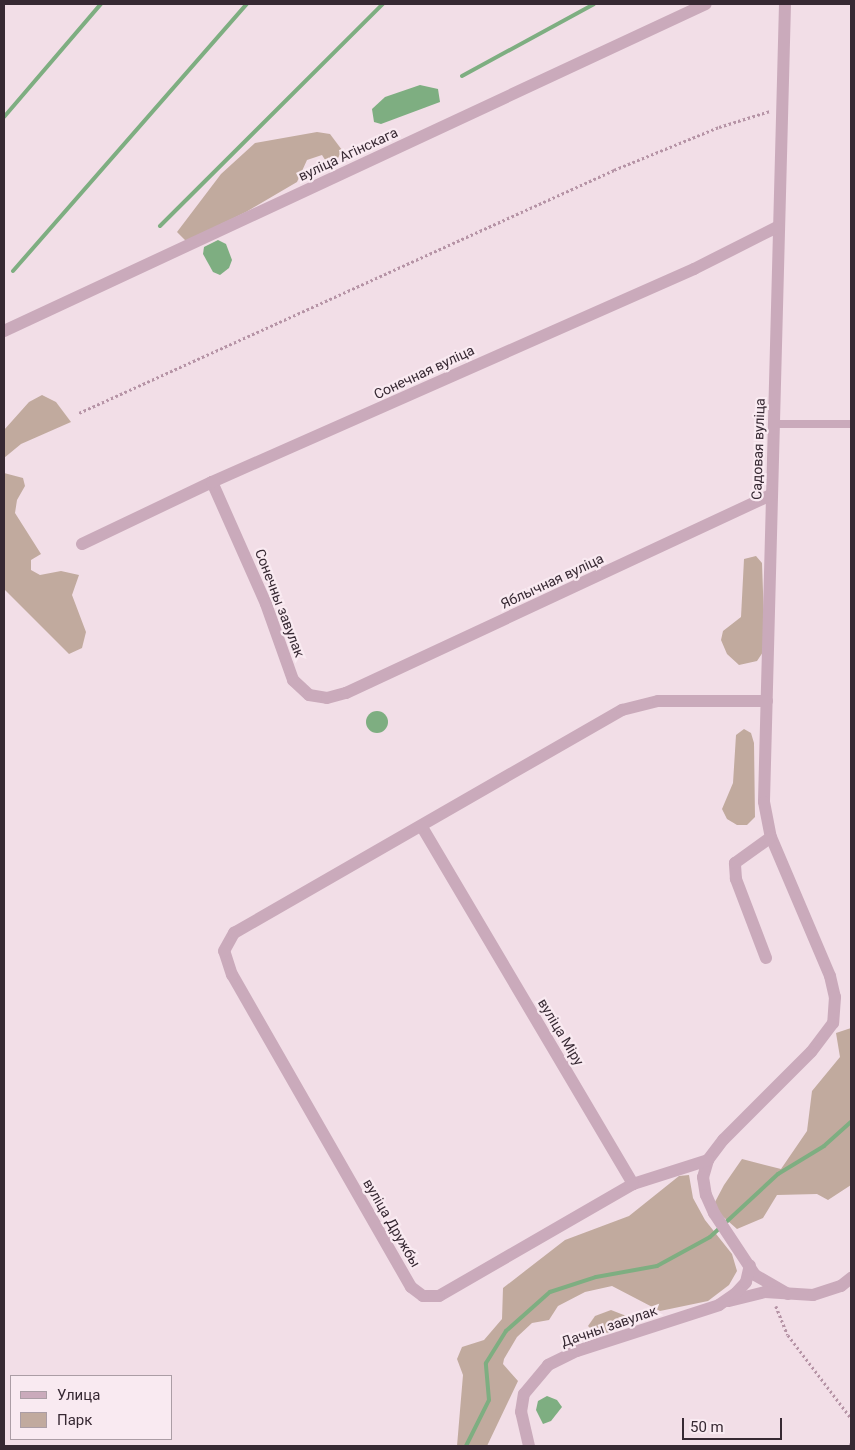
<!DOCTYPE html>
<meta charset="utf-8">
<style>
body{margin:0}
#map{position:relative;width:855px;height:1450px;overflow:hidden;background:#f2dee7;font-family:Roboto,sans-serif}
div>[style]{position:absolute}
.green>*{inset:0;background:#c1aa9e}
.water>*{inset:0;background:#7eae81}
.round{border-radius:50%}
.stream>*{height:4px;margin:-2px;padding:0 2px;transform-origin:2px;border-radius:2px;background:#7eae81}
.path>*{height:2.5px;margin-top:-1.25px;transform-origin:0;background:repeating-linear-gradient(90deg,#b694a6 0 2.5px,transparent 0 5px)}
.lane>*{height:8px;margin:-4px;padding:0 4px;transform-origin:4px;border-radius:4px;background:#caaabb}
.street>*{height:12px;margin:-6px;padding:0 6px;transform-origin:6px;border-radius:6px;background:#caaabb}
span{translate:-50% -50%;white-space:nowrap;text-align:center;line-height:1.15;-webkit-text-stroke:4.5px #f9eaf1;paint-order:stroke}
.street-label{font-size:14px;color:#372933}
.frame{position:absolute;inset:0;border:5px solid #372933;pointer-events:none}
.legend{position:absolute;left:10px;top:1375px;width:162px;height:65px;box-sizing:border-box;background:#f9eaf1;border:1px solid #ab9da5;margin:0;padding:6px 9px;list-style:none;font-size:15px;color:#372933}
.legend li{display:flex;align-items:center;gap:10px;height:25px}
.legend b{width:25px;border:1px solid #ab9da5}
.scale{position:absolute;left:682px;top:1418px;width:100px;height:22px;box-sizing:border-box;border:2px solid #372933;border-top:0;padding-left:6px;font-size:15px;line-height:18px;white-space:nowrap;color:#372933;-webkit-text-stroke:4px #f9eaf1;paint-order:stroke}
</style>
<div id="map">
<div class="green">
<div style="clip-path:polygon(317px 132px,330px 134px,342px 150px,337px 160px,327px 163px,322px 155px,307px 160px,297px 182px,246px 212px,186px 241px,177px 232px,221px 174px,255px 143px)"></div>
<div style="clip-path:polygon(42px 395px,56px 402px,71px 422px,21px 444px,4px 458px,4px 430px,29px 402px)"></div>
<div style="clip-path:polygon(4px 473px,23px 478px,25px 486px,17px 500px,15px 513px,41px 554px,31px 560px,31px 570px,40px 575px,61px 571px,79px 575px,72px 595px,86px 632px,82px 648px,69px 654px,4px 589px)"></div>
<div style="clip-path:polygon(756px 556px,762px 563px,765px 649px,757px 661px,739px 665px,727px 654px,721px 640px,723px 631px,741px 617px,744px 559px)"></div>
<div style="clip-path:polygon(744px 729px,751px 733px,754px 743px,755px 817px,747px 825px,737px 825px,727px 819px,722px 809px,733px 783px,736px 735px)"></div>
<div style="clip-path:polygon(851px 1028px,851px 1185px,828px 1200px,817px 1194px,777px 1195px,763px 1218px,737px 1229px,720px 1214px,715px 1202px,724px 1185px,742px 1159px,781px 1169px,807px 1131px,812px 1091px,840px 1057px,836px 1033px)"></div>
<div style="clip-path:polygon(689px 1175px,693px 1198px,705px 1220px,732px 1254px,737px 1271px,729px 1285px,708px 1301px,660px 1311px,612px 1286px,585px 1292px,558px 1306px,549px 1320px,532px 1323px,517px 1337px,504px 1359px,503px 1364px,518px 1381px,487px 1446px,457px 1446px,463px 1375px,457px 1359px,462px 1347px,484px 1340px,502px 1319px,503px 1288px,565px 1240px,629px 1216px,679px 1176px)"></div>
<div style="clip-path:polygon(611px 1310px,629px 1317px,629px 1325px,598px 1336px,588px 1326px,595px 1316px)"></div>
</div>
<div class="water">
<div style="clip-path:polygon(420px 85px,438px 89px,440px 102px,381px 124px,374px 122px,372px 109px,385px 97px)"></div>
<div style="clip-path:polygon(218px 240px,226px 244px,232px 260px,229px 268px,220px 275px,213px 272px,203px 254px,204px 247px)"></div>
<div class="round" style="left:366px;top:711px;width:22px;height:22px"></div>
<div style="clip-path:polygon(547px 1396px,557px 1400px,562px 1407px,551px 1421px,543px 1424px,536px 1410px,538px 1401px)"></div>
</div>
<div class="stream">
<div style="left:462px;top:76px;width:150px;rotate:-28.6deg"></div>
<div style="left:4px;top:117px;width:149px;rotate:-49.4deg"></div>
<div style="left:160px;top:226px;width:315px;rotate:-44.9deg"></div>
<div style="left:13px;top:271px;width:355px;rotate:-48.8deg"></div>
<div style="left:466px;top:1446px;width:51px;rotate:-63.4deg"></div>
<div style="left:489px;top:1400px;width:37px;rotate:-95deg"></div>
<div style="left:486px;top:1363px;width:38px;rotate:-58deg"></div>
<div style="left:506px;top:1331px;width:59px;rotate:-41.6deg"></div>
<div style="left:550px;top:1292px;width:48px;rotate:-18.1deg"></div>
<div style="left:596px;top:1277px;width:62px;rotate:-10.2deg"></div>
<div style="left:657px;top:1266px;width:60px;rotate:-28.7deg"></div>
<div style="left:710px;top:1237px;width:93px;rotate:-42.8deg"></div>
<div style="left:778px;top:1174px;width:54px;rotate:-31.3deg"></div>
<div style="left:824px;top:1146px;width:36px;rotate:-42deg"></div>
</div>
<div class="path">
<div style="left:79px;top:413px;width:588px;rotate:-24.43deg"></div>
<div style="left:614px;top:170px;width:113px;rotate:-22.3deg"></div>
<div style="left:719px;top:127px;width:53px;rotate:-17.4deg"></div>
<div style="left:776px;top:1306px;width:31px;rotate:68deg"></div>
<div style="left:788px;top:1335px;width:104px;rotate:52.8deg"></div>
<div style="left:850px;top:1446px;width:3px;rotate:-72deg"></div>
</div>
<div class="lane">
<div style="left:774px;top:424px;width:77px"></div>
</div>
<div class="street">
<div style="left:785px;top:4px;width:798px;rotate:91.51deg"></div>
<div style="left:764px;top:802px;width:36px;rotate:79deg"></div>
<div style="left:771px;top:837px;width:151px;rotate:67deg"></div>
<div style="left:830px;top:976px;width:22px;rotate:77deg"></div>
<div style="left:835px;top:997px;width:26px;rotate:94deg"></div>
<div style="left:833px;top:1023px;width:36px;rotate:127deg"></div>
<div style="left:811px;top:1052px;width:124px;rotate:135deg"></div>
<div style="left:723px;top:1140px;width:25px;rotate:127deg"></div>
<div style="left:708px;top:1160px;width:18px;rotate:106deg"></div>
<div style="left:703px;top:1177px;width:18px;rotate:81deg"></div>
<div style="left:706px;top:1195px;width:20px;rotate:66deg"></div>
<div style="left:714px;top:1213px;width:74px;rotate:56.5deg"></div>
<div style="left:755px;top:1275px;width:38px;rotate:30deg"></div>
<div style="left:4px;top:331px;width:774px;rotate:-24.98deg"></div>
<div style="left:212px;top:482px;width:133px;rotate:66.1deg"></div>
<div style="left:266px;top:604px;width:81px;rotate:70.4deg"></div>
<div style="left:293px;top:680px;width:22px;rotate:43deg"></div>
<div style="left:309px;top:695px;width:18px;rotate:9deg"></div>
<div style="left:327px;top:698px;width:20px;rotate:-15deg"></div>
<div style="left:346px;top:693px;width:469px;rotate:-25deg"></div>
<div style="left:82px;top:544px;width:144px;rotate:-25.5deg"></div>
<div style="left:212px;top:482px;width:527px;rotate:-23.84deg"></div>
<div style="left:694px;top:269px;width:93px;rotate:-26.8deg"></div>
<div style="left:422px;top:827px;width:415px;rotate:59.4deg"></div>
<div style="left:633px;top:1184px;width:79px;rotate:-17.7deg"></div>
<div style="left:766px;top:958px;width:85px;rotate:-110.8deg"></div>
<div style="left:736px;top:879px;width:16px;rotate:-94deg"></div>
<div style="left:735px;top:863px;width:44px;rotate:-35.8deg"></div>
<div style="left:633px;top:1184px;width:224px;rotate:150deg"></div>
<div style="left:439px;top:1296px;width:16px;rotate:180deg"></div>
<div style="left:423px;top:1296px;width:15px;rotate:-143deg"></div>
<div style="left:411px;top:1287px;width:360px;rotate:-119.8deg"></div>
<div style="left:232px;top:975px;width:25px;rotate:-108deg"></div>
<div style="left:224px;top:951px;width:21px;rotate:-61deg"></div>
<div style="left:234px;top:933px;width:448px;rotate:-29.9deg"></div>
<div style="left:622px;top:710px;width:37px;rotate:-14deg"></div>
<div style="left:658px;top:701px;width:109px"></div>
<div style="left:729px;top:1301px;width:37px;rotate:-14deg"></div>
<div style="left:765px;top:1292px;width:48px;rotate:3.6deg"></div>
<div style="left:813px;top:1295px;width:29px;rotate:-18deg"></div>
<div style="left:841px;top:1286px;width:13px;rotate:-39deg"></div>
<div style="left:529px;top:1446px;width:35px;rotate:-103deg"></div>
<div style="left:521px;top:1412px;width:18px;rotate:-81deg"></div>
<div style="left:524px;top:1394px;width:38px;rotate:-50deg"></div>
<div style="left:548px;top:1365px;width:32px;rotate:-26deg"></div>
<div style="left:577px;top:1351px;width:149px;rotate:-17.9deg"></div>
<div style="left:719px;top:1305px;width:19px;rotate:-35deg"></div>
<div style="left:735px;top:1294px;width:16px;rotate:-47deg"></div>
<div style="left:746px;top:1282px;width:17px;rotate:-77deg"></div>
</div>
<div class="street-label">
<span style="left:348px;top:154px;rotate:-25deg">вуліца Агінскага</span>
<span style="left:424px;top:372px;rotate:-25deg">Сонечная вуліца</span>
<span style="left:758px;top:449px;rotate:-88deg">Садовая вуліца</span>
<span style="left:552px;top:581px;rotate:-25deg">Яблычная вуліца</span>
<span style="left:280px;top:603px;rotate:69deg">Сонечны завулак</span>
<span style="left:561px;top:1032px;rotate:59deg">вуліца Міру</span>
<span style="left:392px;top:1223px;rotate:60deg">вуліца Дружбы</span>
<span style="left:609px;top:1326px;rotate:-19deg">Дачны завулак</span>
</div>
<div class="frame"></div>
<ul class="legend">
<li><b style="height:6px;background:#caaabb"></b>Улица</li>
<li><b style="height:14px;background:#c1aa9e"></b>Парк</li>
</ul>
<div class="scale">50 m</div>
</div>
